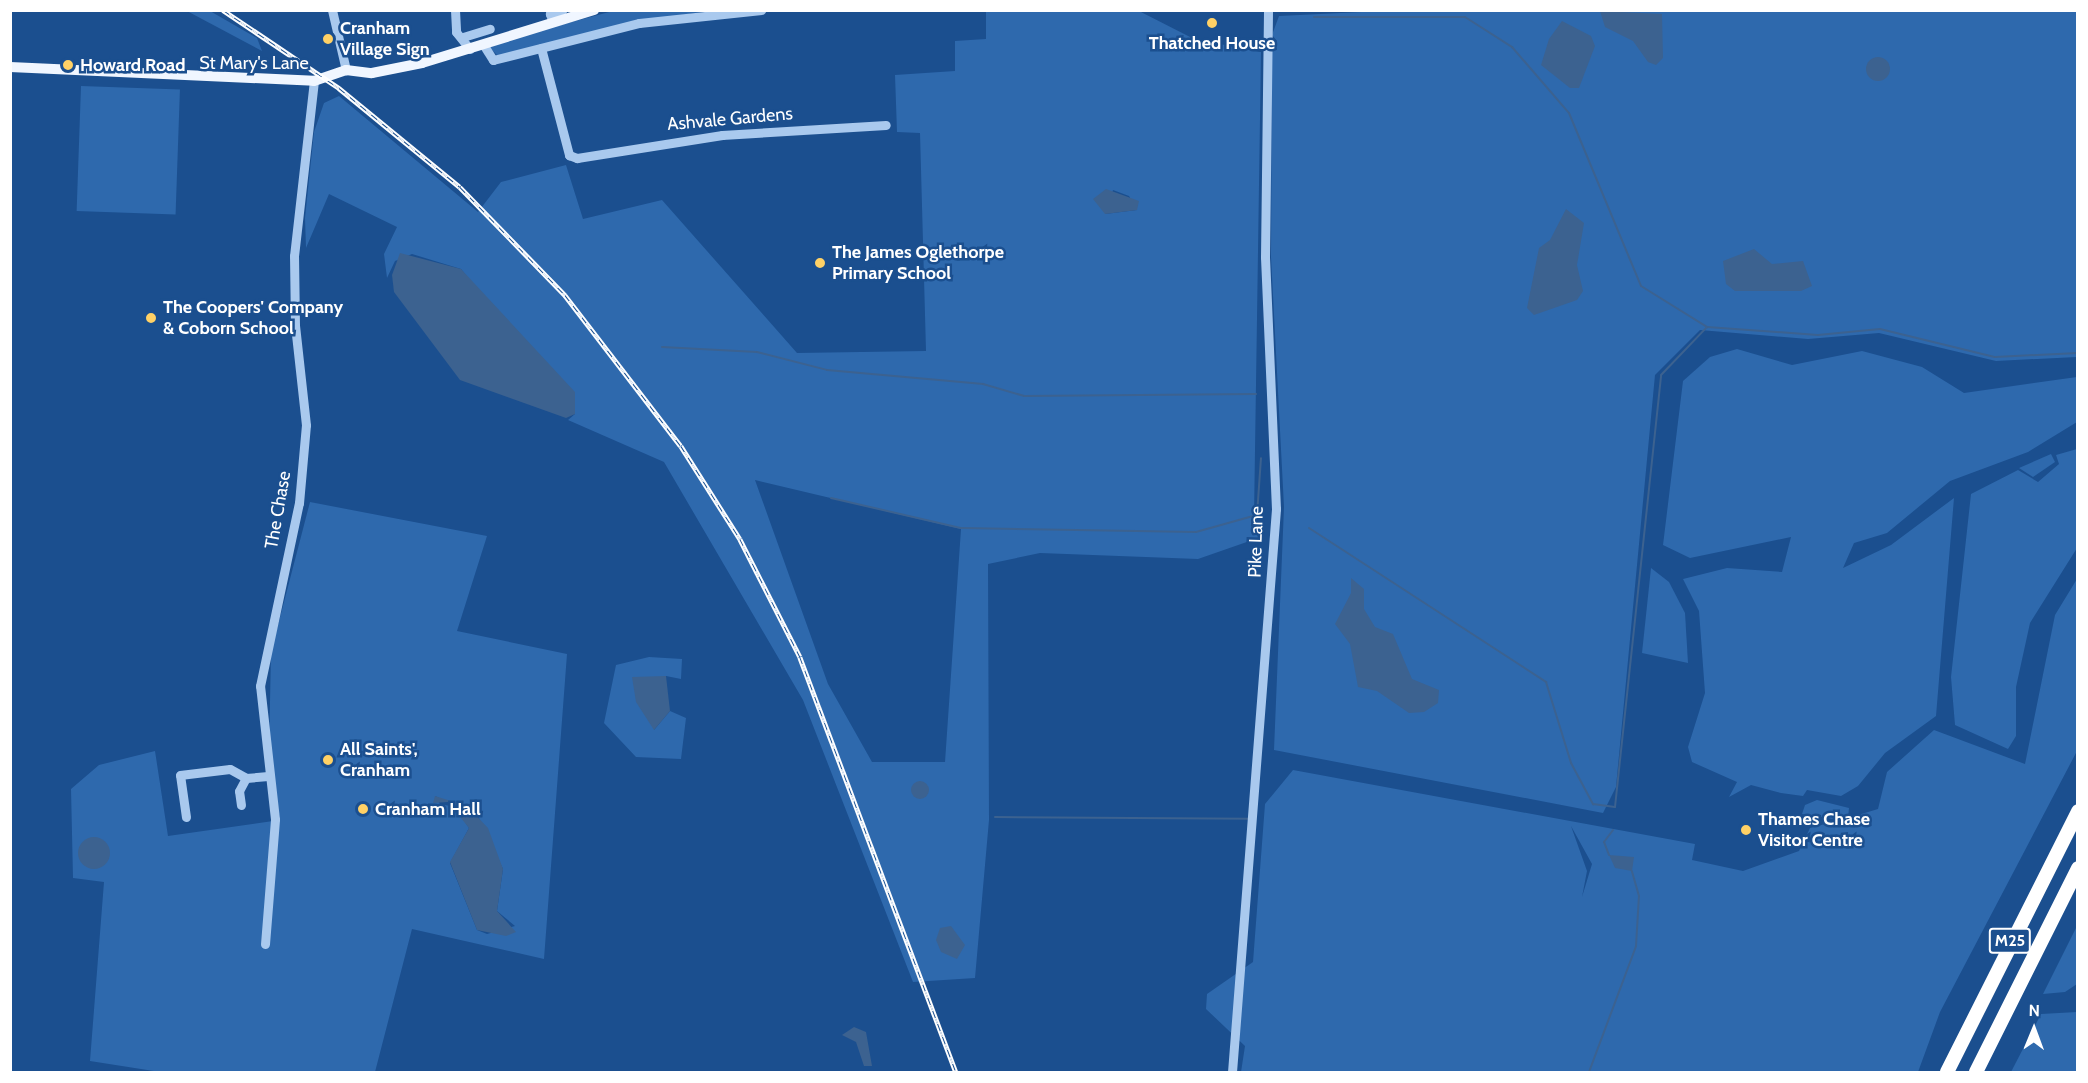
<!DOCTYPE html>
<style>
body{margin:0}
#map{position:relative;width:2088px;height:1083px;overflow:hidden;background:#1b4f8f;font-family:Cabin,sans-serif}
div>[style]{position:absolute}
.green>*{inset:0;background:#2e69ad;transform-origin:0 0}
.water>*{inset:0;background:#3c6290}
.round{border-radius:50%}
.stream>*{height:2px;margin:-1px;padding:0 1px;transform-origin:1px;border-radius:1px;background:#3c6290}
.minor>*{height:9px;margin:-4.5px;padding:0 4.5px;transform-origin:4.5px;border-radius:4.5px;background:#a9c9ee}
.major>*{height:10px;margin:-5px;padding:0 5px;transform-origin:5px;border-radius:5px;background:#f0f6ff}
.highway>*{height:14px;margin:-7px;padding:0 7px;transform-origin:7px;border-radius:7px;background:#fff}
.rail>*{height:4.5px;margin-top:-2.25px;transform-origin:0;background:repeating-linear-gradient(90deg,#1b4f8f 0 7px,#fff 0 14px);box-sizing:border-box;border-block:2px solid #fff}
.dots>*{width:16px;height:16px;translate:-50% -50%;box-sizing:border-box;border:3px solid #1b4f8f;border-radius:50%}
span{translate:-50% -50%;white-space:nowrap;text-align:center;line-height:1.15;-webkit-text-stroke:5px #1b4f8f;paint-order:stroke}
.shield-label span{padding:2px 4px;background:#1b4f8f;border:2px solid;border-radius:4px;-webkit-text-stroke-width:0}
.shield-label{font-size:16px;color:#fff;font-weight:700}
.poi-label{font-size:18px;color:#fff;font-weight:700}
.left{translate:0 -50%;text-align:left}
.street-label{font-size:18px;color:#fff}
.frame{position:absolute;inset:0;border:12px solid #fff;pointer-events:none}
.north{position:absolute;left:2004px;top:999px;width:60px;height:60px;-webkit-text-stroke:4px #1b4f8f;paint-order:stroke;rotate:1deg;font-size:16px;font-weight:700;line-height:24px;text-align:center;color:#fff}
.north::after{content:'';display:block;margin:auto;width:21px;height:27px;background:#fff;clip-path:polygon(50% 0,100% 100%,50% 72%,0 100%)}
</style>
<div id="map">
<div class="green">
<div style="clip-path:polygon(187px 11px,210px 11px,257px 38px,262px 51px)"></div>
<div style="clip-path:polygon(613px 11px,710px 11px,626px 23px,499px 57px,490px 48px,493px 43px)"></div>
<div style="clip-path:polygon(evenodd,986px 11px,1139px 11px,1194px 39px,1261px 52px,1254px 518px,1264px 516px,1264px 536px,1198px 559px,1040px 553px,988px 564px,989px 820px,975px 978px,913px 982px,803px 700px,664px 462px,568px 420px,575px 414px,461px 269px,412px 254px,395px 261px,387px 278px,384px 254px,397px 227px,329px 194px,306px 248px,305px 218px,314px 132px,324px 103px,339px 96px,478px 212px,501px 182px,566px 165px,583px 219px,662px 200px,797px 353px,926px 351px,920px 133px,897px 132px,895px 75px,955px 71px,955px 41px,986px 39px,986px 11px,1113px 190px,1129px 196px,1137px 210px,1105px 214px,1113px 190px,986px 11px,755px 480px,961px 529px,945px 762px,872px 762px,828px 684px,755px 480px)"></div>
<div style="clip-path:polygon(1382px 11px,2077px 11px,2077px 357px,1996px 361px,1879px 333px,1808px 339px,1700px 330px,1655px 375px,1616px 787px,1603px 813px,1274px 750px,1284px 507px,1271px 257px,1272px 48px,1277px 41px,1272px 35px,1279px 16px)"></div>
<div style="left:81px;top:86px;width:99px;height:125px;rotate:2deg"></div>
<div style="clip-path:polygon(1737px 349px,1792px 365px,1862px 351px,1922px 367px,1964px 393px,2077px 377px,2077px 422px,2028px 452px,1950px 481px,1887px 533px,1854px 543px,1843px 568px,1891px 545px,1954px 498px,1936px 716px,1885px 753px,1858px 786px,1841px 796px,1807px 790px,1803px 796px,1781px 793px,1751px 785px,1729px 797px,1737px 782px,1692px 762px,1688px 747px,1705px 693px,1699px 611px,1683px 579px,1727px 568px,1782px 572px,1791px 537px,1690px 558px,1663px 545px,1683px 381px,1710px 357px)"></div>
<div style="clip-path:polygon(2077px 449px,2077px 548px,2030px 623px,2016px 687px,2016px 736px,2008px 749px,1955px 725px,1951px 677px,1971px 494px,2018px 470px,2038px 482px,2059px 464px,2056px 455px)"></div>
<div style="clip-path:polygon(2051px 454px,2055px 462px,2033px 477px,2019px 468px)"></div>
<div style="clip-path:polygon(evenodd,310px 502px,487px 536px,457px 631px,567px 654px,544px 959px,412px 929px,375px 1072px,160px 1072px,90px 1061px,104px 882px,73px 878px,71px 789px,99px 765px,155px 751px,168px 836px,280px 820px,269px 752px,271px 652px,310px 502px,435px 796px,478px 816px,503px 869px,497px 911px,515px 926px,487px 934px,477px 930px,450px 863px,469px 828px,455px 807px,440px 804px,435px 796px)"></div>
<div style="clip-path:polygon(1651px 568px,1669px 582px,1685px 613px,1688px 663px,1642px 653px)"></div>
<div style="clip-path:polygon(evenodd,2077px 579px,2077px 751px,1940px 1012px,1918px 1072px,1241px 1072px,1245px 1046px,1206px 1009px,1207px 994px,1253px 962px,1265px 804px,1293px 770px,1695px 844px,1692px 860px,1743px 871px,1799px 851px,1810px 828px,1840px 820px,1802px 814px,1805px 805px,1817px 800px,1849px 808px,1848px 818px,1878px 809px,1887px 772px,1934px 730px,2025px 764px,2055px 615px,2077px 579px,1571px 826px,1592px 864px,1582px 897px,1587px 871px,1571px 826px)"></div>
<div style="clip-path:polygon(649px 657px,682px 659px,681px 679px,666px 676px,654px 730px,670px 711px,686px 718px,681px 759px,636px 757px,604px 723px,616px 665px)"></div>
<div style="clip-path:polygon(2077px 926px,2077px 984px,2065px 992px,2043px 994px)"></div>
<div style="clip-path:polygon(2077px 1012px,2077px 1072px,2011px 1072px,2041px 1014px)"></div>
</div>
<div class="water">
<div style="clip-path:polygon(1600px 11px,1662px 14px,1663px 58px,1656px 65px,1648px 62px,1633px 41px,1605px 27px)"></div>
<div style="clip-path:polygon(1562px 21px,1591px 36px,1595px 46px,1579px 88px,1570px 88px,1541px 65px,1549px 39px)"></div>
<div class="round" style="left:1866px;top:57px;width:24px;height:24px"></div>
<div style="clip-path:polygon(1106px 189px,1139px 201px,1137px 210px,1105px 214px,1093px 199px)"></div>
<div style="clip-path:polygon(1566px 209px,1584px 223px,1577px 265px,1583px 291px,1577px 300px,1534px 315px,1527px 308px,1539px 248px,1550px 240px)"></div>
<div style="clip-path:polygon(1754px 249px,1772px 264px,1803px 261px,1812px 286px,1801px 291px,1735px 291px,1726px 284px,1723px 261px)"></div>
<div style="clip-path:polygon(400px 253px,461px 269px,575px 392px,575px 414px,566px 418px,460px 380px,394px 292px,392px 275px)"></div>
<div style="clip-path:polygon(1351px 578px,1364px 589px,1364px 609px,1375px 627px,1393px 634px,1412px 679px,1439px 690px,1438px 703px,1424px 712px,1409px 713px,1377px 691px,1358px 687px,1350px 644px,1335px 624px,1351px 593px)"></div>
<div style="clip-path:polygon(666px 676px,670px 711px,654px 730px,636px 702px,632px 677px)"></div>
<div class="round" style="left:911px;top:781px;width:18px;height:18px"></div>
<div style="clip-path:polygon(435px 796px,467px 806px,488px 828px,503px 869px,497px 911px,516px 932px,506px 936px,477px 930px,450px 862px,469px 828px,448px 802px,433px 803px)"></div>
<div class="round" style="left:78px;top:837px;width:32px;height:32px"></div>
<div style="clip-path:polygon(1609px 855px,1634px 857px,1632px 871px,1615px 868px)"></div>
<div style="clip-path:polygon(951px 926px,965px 945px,957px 959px,941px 952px,936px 940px,940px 928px)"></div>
<div style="clip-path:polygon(854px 1027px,866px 1032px,872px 1066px,864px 1066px,856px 1042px,842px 1035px)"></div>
</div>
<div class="stream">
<div style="left:1314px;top:17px;width:151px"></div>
<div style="left:1465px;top:17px;width:56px;rotate:32.6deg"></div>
<div style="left:1512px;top:47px;width:87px;rotate:49.2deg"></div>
<div style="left:1569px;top:113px;width:187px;rotate:67.4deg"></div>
<div style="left:1641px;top:286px;width:78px;rotate:31.8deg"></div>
<div style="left:1707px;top:327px;width:111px;rotate:4.1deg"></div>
<div style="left:1818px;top:335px;width:62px;rotate:-5.5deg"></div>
<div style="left:1880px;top:329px;width:118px;rotate:13.7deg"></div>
<div style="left:1995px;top:357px;width:83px;rotate:-2.8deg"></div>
<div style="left:662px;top:347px;width:95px;rotate:3deg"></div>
<div style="left:757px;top:352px;width:72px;rotate:14.4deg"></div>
<div style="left:827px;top:370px;width:157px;rotate:5.1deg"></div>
<div style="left:983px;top:384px;width:43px;rotate:16.3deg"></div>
<div style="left:1024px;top:396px;width:232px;rotate:-0.5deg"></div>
<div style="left:831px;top:498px;width:133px;rotate:13deg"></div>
<div style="left:961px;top:528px;width:235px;rotate:1deg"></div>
<div style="left:1196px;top:532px;width:63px;rotate:-15.6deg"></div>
<div style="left:1257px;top:515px;width:57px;rotate:-86deg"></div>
<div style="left:1309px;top:528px;width:283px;rotate:33deg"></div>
<div style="left:1546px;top:682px;width:85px;rotate:72.8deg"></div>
<div style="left:1571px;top:763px;width:47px;rotate:61.8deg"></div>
<div style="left:1593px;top:804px;width:22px;rotate:8deg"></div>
<div style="left:1615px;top:807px;width:434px;rotate:-83.9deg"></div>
<div style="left:1661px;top:375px;width:66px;rotate:-46.2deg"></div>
<div style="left:995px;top:817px;width:255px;rotate:0.4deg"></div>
<div style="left:1609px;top:855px;width:14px;rotate:-111deg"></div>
<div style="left:1604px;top:842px;width:15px;rotate:-53deg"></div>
<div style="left:1589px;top:1072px;width:134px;rotate:-69.5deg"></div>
<div style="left:1636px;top:946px;width:50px;rotate:-86.6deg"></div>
<div style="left:1639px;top:896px;width:26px;rotate:-106deg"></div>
</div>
<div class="minor">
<div style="left:332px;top:10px;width:62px;rotate:76.9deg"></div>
<div style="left:455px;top:10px;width:22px;rotate:87deg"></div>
<div style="left:456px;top:32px;width:22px;rotate:51deg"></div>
<div style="left:553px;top:22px;width:9px;rotate:-111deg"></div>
<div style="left:550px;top:14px;width:13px;rotate:-18deg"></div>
<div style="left:463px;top:37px;width:28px;rotate:-17deg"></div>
<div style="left:483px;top:44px;width:19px;rotate:58deg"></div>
<div style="left:493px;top:60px;width:151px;rotate:-14.2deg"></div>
<div style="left:639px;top:23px;width:123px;rotate:-6.1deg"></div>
<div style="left:541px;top:48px;width:111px;rotate:75.3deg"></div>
<div style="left:569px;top:155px;width:9px;rotate:21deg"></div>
<div style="left:577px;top:158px;width:147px;rotate:-9deg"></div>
<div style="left:722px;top:135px;width:164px;rotate:-3.5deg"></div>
<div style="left:241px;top:805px;width:14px;rotate:-98deg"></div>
<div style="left:239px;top:791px;width:15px;rotate:-62deg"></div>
<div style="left:186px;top:817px;width:42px;rotate:-98.1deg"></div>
<div style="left:180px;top:775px;width:50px;rotate:-6.8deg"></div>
<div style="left:230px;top:769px;width:18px;rotate:29deg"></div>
<div style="left:246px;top:778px;width:22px;rotate:-5deg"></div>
<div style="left:265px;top:944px;width:125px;rotate:-85.4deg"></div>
<div style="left:275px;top:819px;width:134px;rotate:-96.4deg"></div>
<div style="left:260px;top:686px;width:187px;rotate:-78deg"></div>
<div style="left:299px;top:503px;width:78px;rotate:-84.9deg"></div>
<div style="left:306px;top:425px;width:100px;rotate:-96.3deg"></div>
<div style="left:295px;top:326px;width:70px;rotate:-90.8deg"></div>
<div style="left:294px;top:256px;width:176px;rotate:-83.5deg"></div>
<div style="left:1232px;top:1072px;width:565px;rotate:-85.53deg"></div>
<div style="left:1276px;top:509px;width:252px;rotate:-92.5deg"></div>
<div style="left:1265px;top:257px;width:247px;rotate:-89.3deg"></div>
</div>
<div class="major">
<div style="left:10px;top:67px;width:304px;rotate:2.6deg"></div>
<div style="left:314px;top:81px;width:34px;rotate:-19deg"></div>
<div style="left:346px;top:70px;width:26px;rotate:7deg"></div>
<div style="left:372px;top:73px;width:51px;rotate:-11.3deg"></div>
<div style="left:422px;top:63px;width:180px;rotate:-17.1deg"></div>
</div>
<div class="highway">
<div style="left:1947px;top:1072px;width:292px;rotate:-63.3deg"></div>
<div style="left:1976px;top:1072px;width:228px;rotate:-63.4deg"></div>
</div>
<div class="rail">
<div style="left:223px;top:10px;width:140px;rotate:33.9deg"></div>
<div style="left:339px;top:88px;width:156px;rotate:39.3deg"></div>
<div style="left:460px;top:187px;width:151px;rotate:45.8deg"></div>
<div style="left:565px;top:295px;width:190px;rotate:52.5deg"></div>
<div style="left:681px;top:446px;width:110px;rotate:57.6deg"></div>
<div style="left:740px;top:539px;width:132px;rotate:63deg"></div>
<div style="left:800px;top:657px;width:443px;rotate:69.4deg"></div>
</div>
<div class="dots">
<div style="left:1212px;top:23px;background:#ffd166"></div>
<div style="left:328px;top:39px;background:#ffd166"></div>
<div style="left:68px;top:65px;background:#ffd166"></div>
<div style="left:820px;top:263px;background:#ffd166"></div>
<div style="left:151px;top:318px;background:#ffd166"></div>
<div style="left:328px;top:760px;background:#ffd166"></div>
<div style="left:363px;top:809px;background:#ffd166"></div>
<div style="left:1746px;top:830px;background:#ffd166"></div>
</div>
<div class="shield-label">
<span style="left:2010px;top:941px">M25</span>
</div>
<div class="poi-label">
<span class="left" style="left:340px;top:39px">Cranham<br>Village Sign</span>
<span style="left:1212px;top:43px">Thatched House</span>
<span class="left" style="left:80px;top:65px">Howard Road</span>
<span class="left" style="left:832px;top:263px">The James Oglethorpe<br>Primary School</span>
<span class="left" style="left:163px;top:318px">The Coopers' Company<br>&amp; Coborn School</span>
<span class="left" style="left:340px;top:760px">All Saints',<br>Cranham</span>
<span class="left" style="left:375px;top:809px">Cranham Hall</span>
<span class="left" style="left:1758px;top:830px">Thames Chase<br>Visitor Centre</span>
</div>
<div class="street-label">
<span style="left:254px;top:63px">St Mary's Lane</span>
<span style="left:730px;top:119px;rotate:-5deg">Ashvale Gardens</span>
<span style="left:278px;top:510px;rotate:-80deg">The Chase</span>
<span style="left:1256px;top:542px;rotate:-88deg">Pike Lane</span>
</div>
<div class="frame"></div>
<div class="north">N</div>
</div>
